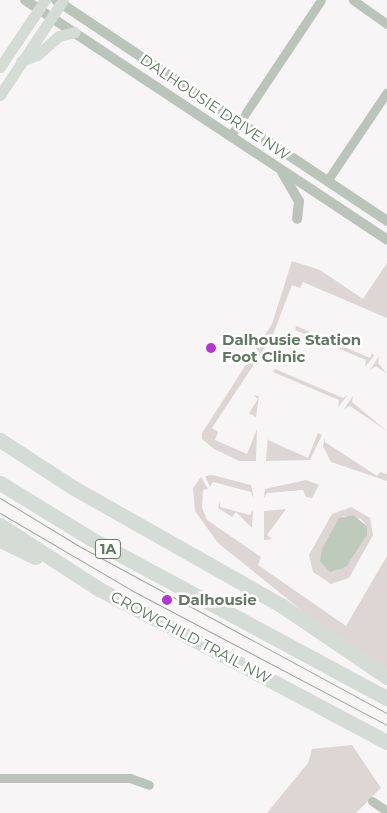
<!DOCTYPE html>
<style>
body{margin:0}
#map{position:relative;width:387px;height:813px;overflow:hidden;background:#f8f5f6;font-family:Montserrat,sans-serif}
div>[style]{position:absolute}
.green>*{inset:0;background:#ddd6d5}
.water>*{inset:0;background:#becabc}
.minor>*{height:9px;margin:-4.5px;padding:0 4.5px;transform-origin:4.5px;border-radius:4.5px;background:#bbc4bb}
.tertiary>*{height:10px;margin:-5px;padding:0 5px;transform-origin:5px;border-radius:5px;background:#bbc4bb}
.secondary>*{height:11px;margin:-5.5px;padding:0 5.5px;transform-origin:5.5px;border-radius:5.5px;background:#d5dcd5}
.motorway>*{height:15px;margin:-7.5px;padding:0 7.5px;transform-origin:7.5px;border-radius:7.5px;background:#d5dcd5}
.tram>*{height:1px;margin:-0.5px;padding:0 0.5px;transform-origin:0.5px;border-radius:0.5px;background:#9daa9d}
.dots>*{width:14px;height:14px;translate:-50% -50%;box-sizing:border-box;border:2px solid #fff;border-radius:50%}
span{translate:-50% -50%;white-space:nowrap;text-align:center;line-height:1.15;-webkit-text-stroke:5px #fff;paint-order:stroke}
.shield-label span{padding:1px 4px;background:#fff;border:1px solid;border-radius:4px;-webkit-text-stroke-width:0}
.shield-label{font-size:14px;color:#607960;font-weight:700}
.street-label{font-size:15px;color:#607960}
.poi-label{font-size:15px;color:#607960;font-weight:700}
.left{translate:0 -50%;text-align:left}
</style>
<div id="map">
<div class="green">
<div style="clip-path:polygon(292px 261px,320px 270px,363px 299px,387px 263px,387px 318px,303px 282px,300px 288px,292px 285px,272px 337px,212px 428px,218px 432px,215px 440px,247px 454px,257px 429px,256px 461px,239px 461px,214px 449px,202px 439px,202px 433px,272px 324px)"></div>
<div style="clip-path:polygon(296px 326px,370px 358px,372px 353px,374px 356px,365px 367px,366px 360px,295px 330px)"></div>
<div style="clip-path:polygon(379px 356px,378px 363px,387px 374px,376px 366px,370px 370px)"></div>
<div style="clip-path:polygon(275px 369px,343px 398px,348px 395px,338px 407px,339px 400px,273px 372px)"></div>
<div style="clip-path:polygon(253px 395px,259px 396px,256px 417px,243px 410px,249px 413px,258px 399px)"></div>
<div style="clip-path:polygon(353px 396px,352px 402px,387px 431px,350px 406px,344px 409px)"></div>
<div style="clip-path:polygon(318px 433px,322px 435px,310px 460px,266px 461px,268px 435px,268px 440px,308px 458px)"></div>
<div style="clip-path:polygon(325px 437px,325px 442px,377px 476px,380px 472px,387px 474px,387px 481px,331px 462px,323px 446px)"></div>
<div style="clip-path:polygon(212px 475px,251px 485px,254px 498px,251px 492px,213px 482px,210px 487px,205px 476px)"></div>
<div style="clip-path:polygon(201px 477px,208px 489px,203px 490px,202px 507px,207px 520px,261px 557px,258px 565px,346px 626px,387px 556px,387px 669px,305px 613px,218px 543px,195px 511px,193px 488px)"></div>
<div style="clip-path:polygon(306px 480px,319px 485px,312px 498px,306px 497px,303px 490px,267px 493px,264px 498px,265px 489px)"></div>
<div style="clip-path:polygon(220px 501px,220px 507px,250px 515px,253px 510px,252px 528px,236px 512px,232px 517px,218px 508px)"></div>
<div style="clip-path:polygon(evenodd,351px 507px,370px 518px,373px 535px,349px 578px,331px 584px,313px 572px,309px 555px,332px 514px,351px 507px,343px 516px,361px 519px,367px 526px,332px 533px,343px 516px)"></div>
<div style="clip-path:polygon(286px 509px,267px 535px,272px 539px,264px 540px,264px 511px)"></div>
<div style="clip-path:polygon(352px 745px,381px 788px,356px 813px,267px 813px,308px 763px,312px 749px)"></div>
</div>
<div class="water">
<div style="clip-path:polygon(353px 515px,367px 526px,367px 535px,346px 567px,330px 572px,320px 561px,322px 549px,339px 518px)"></div>
</div>
<div class="minor">
<div style="left:353px;top:0;width:42px;rotate:35.2deg"></div>
<div style="left:231px;top:135px;width:162px;rotate:-56.3deg"></div>
<div style="left:327px;top:181px;width:107px;rotate:-56deg"></div>
<div style="left:0;top:778px;width:130px"></div>
<div style="left:130px;top:778px;width:20px;rotate:20deg"></div>
<div style="left:372px;top:801px;width:18px;rotate:34deg"></div>
</div>
<div class="tertiary">
<div style="left:25px;top:0;width:434px;rotate:33.5deg"></div>
<div style="left:56px;top:0;width:398px;rotate:33.7deg"></div>
<div style="left:282px;top:172px;width:34px;rotate:60deg"></div>
<div style="left:299px;top:201px;width:18px;rotate:96deg"></div>
</div>
<div class="secondary">
<div style="left:21px;top:61px;width:17px;rotate:-21deg"></div>
<div style="left:37px;top:55px;width:29px;rotate:-41deg"></div>
<div style="left:59px;top:36px;width:16px;rotate:-14deg"></div>
<div style="left:0;top:67px;width:81px;rotate:-56.1deg"></div>
<div style="left:0;top:95px;width:114px;rotate:-56.4deg"></div>
</div>
<div class="motorway">
<div style="left:0;top:440px;width:88px;rotate:33deg"></div>
<div style="left:74px;top:488px;width:238px;rotate:29.5deg"></div>
<div style="left:281px;top:605px;width:128px;rotate:34.2deg"></div>
<div style="left:0;top:483px;width:109px;rotate:31.5deg"></div>
<div style="left:93px;top:540px;width:334px;rotate:28.3deg"></div>
<div style="left:0;top:525px;width:118px;rotate:32.9deg"></div>
<div style="left:99px;top:589px;width:326px;rotate:28deg"></div>
<div style="left:0;top:540px;width:39px;rotate:26deg"></div>
</div>
<div class="tram">
<div style="left:0;top:498px;width:92px;rotate:31.3deg"></div>
<div style="left:79px;top:546px;width:350px;rotate:28.5deg"></div>
<div style="left:0;top:513px;width:152px;rotate:30.4deg"></div>
<div style="left:131px;top:590px;width:289px;rotate:27.8deg"></div>
</div>
<div class="dots">
<div style="left:211px;top:348px;background:#b733da"></div>
<div style="left:167px;top:600px;background:#b733da"></div>
</div>
<div class="shield-label">
<span style="left:108px;top:549px">1A</span>
</div>
<div class="street-label">
<span style="left:215px;top:107px;rotate:34deg">DALHOUSIE DRIVE NW</span>
<span style="left:191px;top:637px;rotate:28deg">CROWCHILD TRAIL NW</span>
</div>
<div class="poi-label">
<span class="left" style="left:222px;top:348px">Dalhousie Station<br>Foot Clinic</span>
<span class="left" style="left:178px;top:600px">Dalhousie</span>
</div>
</div>
